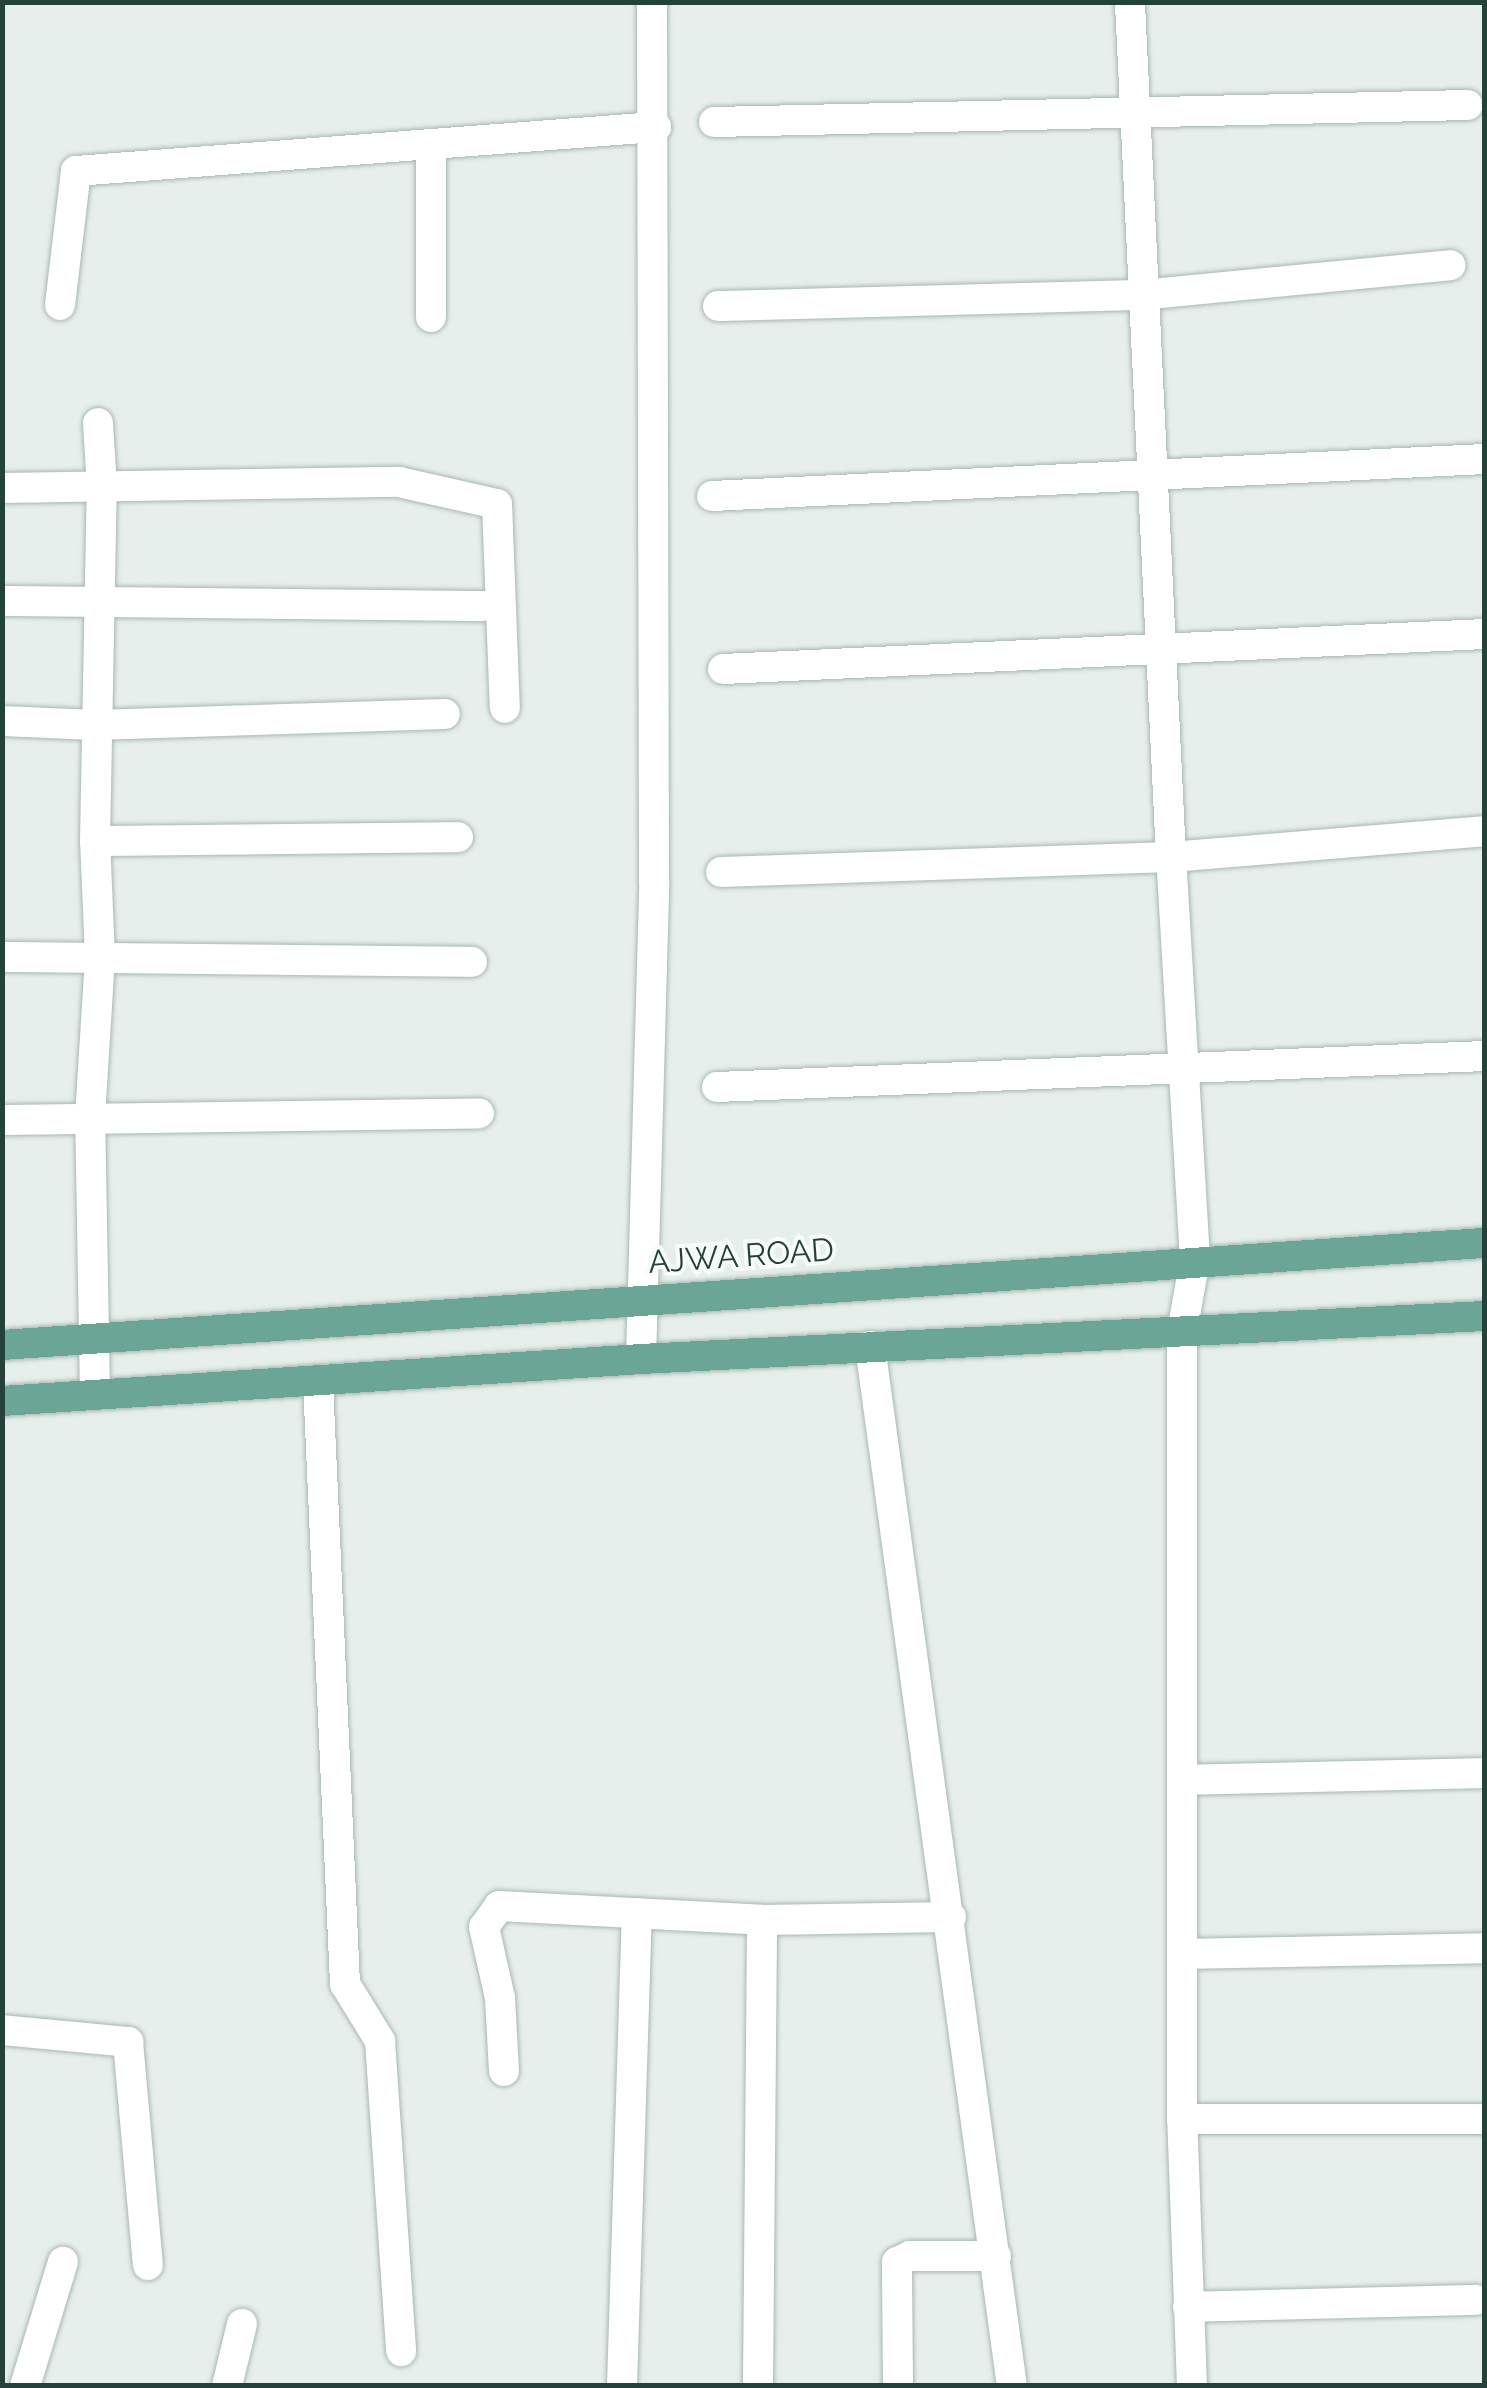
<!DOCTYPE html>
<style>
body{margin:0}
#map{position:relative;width:1487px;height:2388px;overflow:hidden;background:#e6efeb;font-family:Raleway,sans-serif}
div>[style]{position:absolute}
.roads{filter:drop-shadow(0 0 2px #a8b8b2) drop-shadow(0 0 2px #a8b8b2)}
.minor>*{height:30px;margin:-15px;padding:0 15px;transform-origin:15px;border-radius:15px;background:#fff}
.major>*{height:30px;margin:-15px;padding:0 15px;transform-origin:15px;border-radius:15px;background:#6aa596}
span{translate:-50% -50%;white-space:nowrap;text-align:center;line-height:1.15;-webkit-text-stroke:8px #f7fbf9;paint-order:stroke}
.street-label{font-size:32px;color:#24423a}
.frame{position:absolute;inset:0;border:5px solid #24423a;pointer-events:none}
</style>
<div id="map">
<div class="roads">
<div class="minor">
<div style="left:714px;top:122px;width:754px;rotate:-1.29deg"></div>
<div style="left:60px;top:305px;width:135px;rotate:-83.2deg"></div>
<div style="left:76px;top:171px;width:582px;rotate:-4.34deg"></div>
<div style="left:718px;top:306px;width:423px;rotate:-1.5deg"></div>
<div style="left:1141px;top:295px;width:311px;rotate:-5.5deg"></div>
<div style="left:431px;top:317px;width:173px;rotate:-90deg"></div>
<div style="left:2px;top:488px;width:397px;rotate:-0.9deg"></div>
<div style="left:399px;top:482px;width:100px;rotate:12.7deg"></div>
<div style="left:497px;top:504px;width:204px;rotate:87.8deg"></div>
<div style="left:712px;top:496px;width:773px;rotate:-2.74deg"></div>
<div style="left:2px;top:601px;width:481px;rotate:0.6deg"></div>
<div style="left:723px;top:669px;width:762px;rotate:-2.63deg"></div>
<div style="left:2px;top:721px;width:93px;rotate:2.5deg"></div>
<div style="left:95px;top:725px;width:350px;rotate:-1.8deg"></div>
<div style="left:95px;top:841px;width:363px;rotate:-0.6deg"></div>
<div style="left:721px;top:872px;width:450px;rotate:-1.9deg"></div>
<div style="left:1171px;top:857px;width:856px;rotate:-92.75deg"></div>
<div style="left:2px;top:957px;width:470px;rotate:0.6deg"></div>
<div style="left:717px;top:1087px;width:768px;rotate:-2.31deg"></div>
<div style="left:2px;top:1120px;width:477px;rotate:-0.8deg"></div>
<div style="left:870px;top:1346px;width:1050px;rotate:82.23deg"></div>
<div style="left:641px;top:1359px;width:478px;rotate:-88.4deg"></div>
<div style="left:654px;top:881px;width:879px;rotate:-90.13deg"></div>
<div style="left:318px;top:1382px;width:603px;rotate:87.43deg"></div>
<div style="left:345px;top:1984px;width:67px;rotate:58.4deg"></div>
<div style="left:380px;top:2041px;width:311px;rotate:86.1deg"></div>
<div style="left:95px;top:1394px;width:277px;rotate:-91deg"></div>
<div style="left:90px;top:1117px;width:159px;rotate:-86.4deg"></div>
<div style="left:100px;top:958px;width:117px;rotate:-92.4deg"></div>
<div style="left:95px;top:841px;width:354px;rotate:-88.9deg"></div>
<div style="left:102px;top:487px;width:64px;rotate:-93.6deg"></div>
<div style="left:1182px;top:1780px;width:302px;rotate:-1.3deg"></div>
<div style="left:1182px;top:1954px;width:302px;rotate:-1.1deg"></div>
<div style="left:2px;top:2030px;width:127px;rotate:5.4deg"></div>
<div style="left:128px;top:2042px;width:224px;rotate:84.9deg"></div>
<div style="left:504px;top:2071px;width:73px;rotate:-93.1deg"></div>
<div style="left:500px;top:1998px;width:73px;rotate:-102.7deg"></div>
<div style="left:484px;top:1927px;width:26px;rotate:-54deg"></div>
<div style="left:499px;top:1906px;width:263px;rotate:3deg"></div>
<div style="left:762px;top:1920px;width:189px;rotate:-0.9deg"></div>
<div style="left:1182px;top:2119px;width:300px"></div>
<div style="left:1188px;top:2307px;width:288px;rotate:-1.4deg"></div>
<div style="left:25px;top:2386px;width:130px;rotate:-73deg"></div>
<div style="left:227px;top:2386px;width:64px;rotate:-76.4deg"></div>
<div style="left:622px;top:2386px;width:473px;rotate:-88.2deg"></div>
<div style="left:758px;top:2386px;width:466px;rotate:-89.5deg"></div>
<div style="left:898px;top:2386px;width:124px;rotate:-90.5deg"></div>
<div style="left:897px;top:2262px;width:14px;rotate:-25deg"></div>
<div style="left:910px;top:2256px;width:86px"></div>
<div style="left:1192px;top:2386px;width:267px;rotate:-92.1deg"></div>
<div style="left:1182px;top:2119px;width:787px;rotate:-90deg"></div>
<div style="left:1182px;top:1332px;width:74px;rotate:-79.9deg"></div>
<div style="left:1195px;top:1259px;width:403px;rotate:-93.4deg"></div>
<div style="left:1171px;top:857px;width:314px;rotate:-4.7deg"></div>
</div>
<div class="major">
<div style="left:2px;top:1345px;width:1486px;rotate:-3.94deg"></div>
<div style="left:2px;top:1401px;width:640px;rotate:-3.76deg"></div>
<div style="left:641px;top:1359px;width:844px;rotate:-2.92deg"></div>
</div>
</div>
<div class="street-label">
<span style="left:741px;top:1256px;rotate:-4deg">AJWA ROAD</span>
</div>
<div class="frame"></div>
</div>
